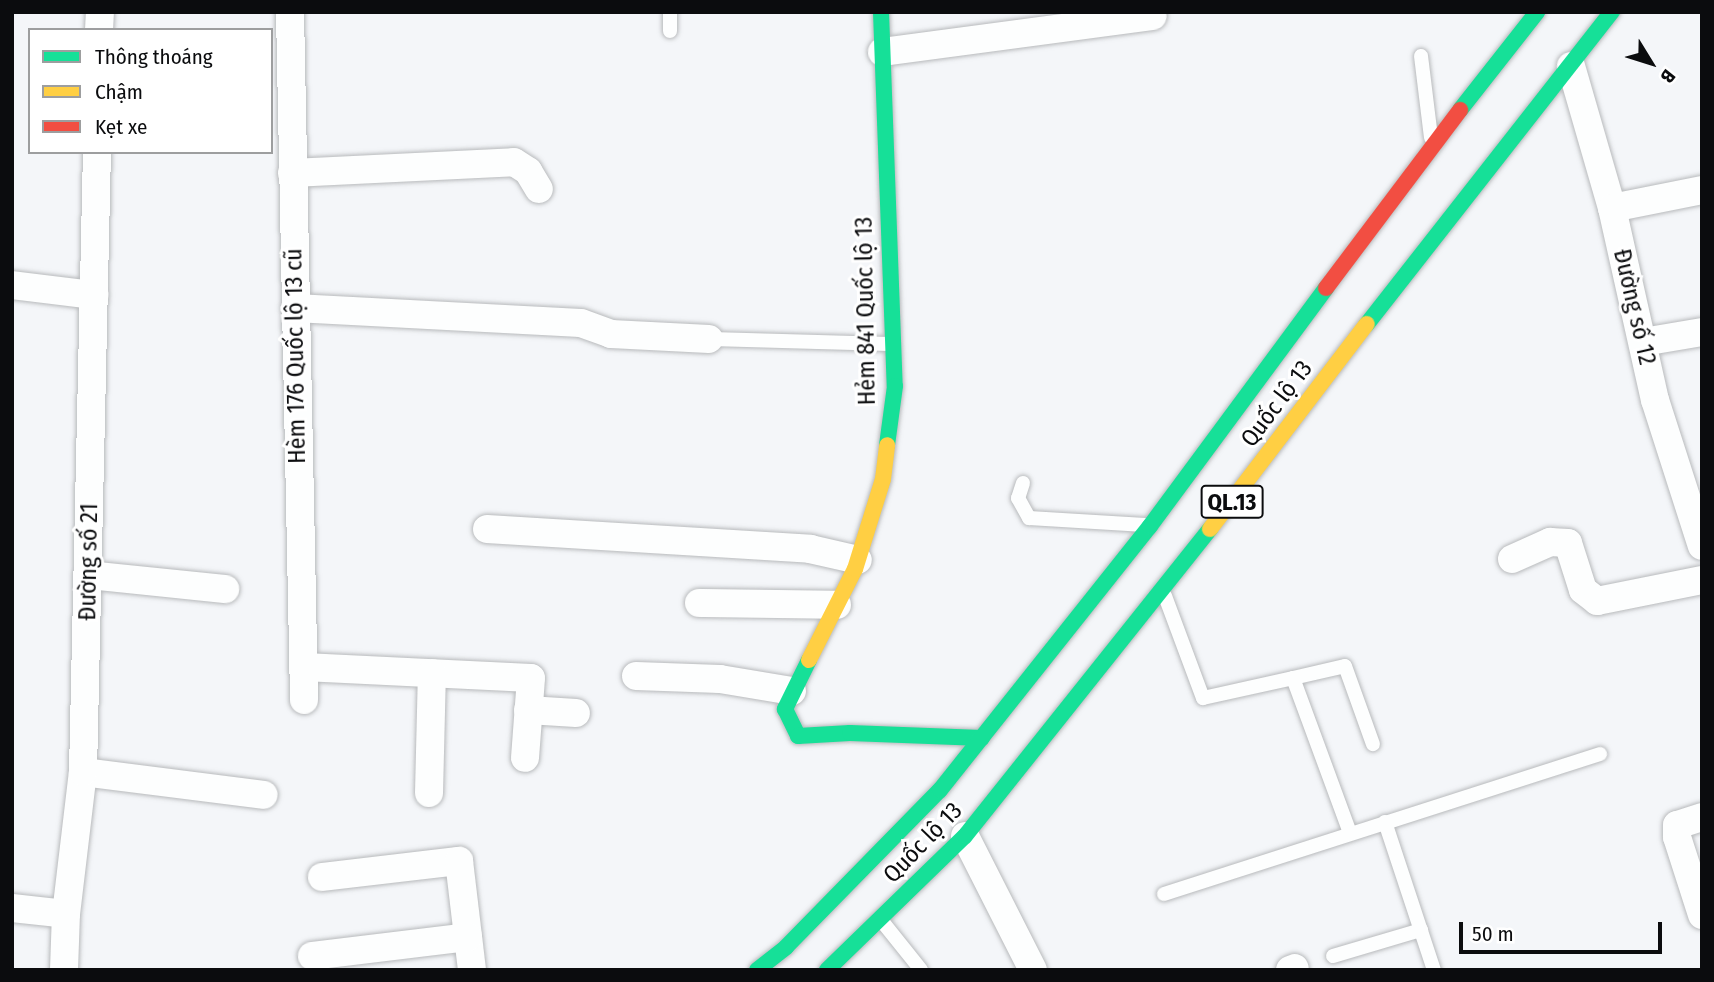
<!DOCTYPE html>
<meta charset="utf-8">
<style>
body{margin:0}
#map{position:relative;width:1714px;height:982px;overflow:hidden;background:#f4f6f9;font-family:"Fira Sans Condensed",sans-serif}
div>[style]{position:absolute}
.roads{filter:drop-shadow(0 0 2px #b8babc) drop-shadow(0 0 2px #b8babc)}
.lane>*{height:14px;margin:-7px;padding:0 7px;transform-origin:7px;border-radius:7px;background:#fdfefe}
.street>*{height:28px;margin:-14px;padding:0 14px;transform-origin:14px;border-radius:14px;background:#fdfefe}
.fast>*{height:16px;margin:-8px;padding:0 8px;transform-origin:8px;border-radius:8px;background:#16e098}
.slow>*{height:16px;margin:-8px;padding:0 8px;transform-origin:8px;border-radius:8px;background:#ffcf43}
.jam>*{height:16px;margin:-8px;padding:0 8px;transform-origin:8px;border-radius:8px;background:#f24e42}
span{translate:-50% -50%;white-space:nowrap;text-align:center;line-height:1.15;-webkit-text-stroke:6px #fff;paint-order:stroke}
.shield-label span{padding:2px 5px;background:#fff;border:2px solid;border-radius:5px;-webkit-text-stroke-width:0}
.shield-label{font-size:23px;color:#0b0c0e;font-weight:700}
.street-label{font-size:24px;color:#0b0c0e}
.frame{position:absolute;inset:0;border:14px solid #0b0c0e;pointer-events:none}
.legend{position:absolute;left:28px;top:28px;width:245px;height:126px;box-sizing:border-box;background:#fff;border:2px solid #9d9e9f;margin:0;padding:9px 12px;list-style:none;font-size:21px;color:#0b0c0e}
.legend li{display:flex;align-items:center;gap:14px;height:35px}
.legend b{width:35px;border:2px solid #9d9e9f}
.north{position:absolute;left:1616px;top:28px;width:70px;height:70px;-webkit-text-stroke:5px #fff;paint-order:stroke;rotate:128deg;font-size:19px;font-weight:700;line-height:28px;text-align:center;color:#0b0c0e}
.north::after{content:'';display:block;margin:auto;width:24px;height:32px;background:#0b0c0e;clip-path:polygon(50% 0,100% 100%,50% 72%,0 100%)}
.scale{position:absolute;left:1459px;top:922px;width:203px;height:32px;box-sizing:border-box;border:4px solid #0b0c0e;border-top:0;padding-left:9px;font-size:21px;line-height:24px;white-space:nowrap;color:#0b0c0e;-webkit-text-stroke:5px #fff;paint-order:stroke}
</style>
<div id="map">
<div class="roads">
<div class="lane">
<div style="left:670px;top:12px;width:19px;rotate:90deg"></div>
<div style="left:1421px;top:56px;width:82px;rotate:83deg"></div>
<div style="left:709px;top:339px;width:182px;rotate:1.6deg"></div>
<div style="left:1023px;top:483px;width:16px;rotate:108deg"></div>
<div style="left:1018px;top:498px;width:23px;rotate:61deg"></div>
<div style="left:1029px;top:518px;width:116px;rotate:3.5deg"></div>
<div style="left:1165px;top:596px;width:109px;rotate:69.6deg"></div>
<div style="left:1203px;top:698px;width:92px;rotate:-12.5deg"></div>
<div style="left:1293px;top:678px;width:165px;rotate:69.8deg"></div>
<div style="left:1293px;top:678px;width:53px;rotate:-13deg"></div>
<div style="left:1345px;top:666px;width:83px;rotate:70.3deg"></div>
<div style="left:1385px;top:822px;width:156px;rotate:71.7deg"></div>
<div style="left:1164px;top:894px;width:458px;rotate:-17.8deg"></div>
<div style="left:881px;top:920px;width:64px;rotate:51.3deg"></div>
<div style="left:1333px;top:956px;width:92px;rotate:-16.5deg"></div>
</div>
<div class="street">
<div style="left:290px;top:12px;width:688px;rotate:88.83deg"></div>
<div style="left:99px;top:30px;width:18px;rotate:-87deg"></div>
<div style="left:882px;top:52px;width:273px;rotate:-7.6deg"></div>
<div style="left:1571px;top:66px;width:148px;rotate:73.9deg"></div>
<div style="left:1612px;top:208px;width:197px;rotate:77.4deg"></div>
<div style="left:1655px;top:400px;width:153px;rotate:72.2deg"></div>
<div style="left:292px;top:173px;width:222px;rotate:-2.8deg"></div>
<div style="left:514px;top:162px;width:17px;rotate:33deg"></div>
<div style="left:528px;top:171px;width:21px;rotate:59deg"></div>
<div style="left:1612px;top:208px;width:92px;rotate:-11.3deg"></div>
<div style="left:12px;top:285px;width:83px;rotate:7deg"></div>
<div style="left:295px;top:308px;width:286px;rotate:3deg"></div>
<div style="left:581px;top:323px;width:32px;rotate:20deg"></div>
<div style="left:611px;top:334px;width:98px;rotate:2.9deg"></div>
<div style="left:1643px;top:342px;width:60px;rotate:-9.6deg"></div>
<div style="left:487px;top:529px;width:324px;rotate:3.5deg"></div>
<div style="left:810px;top:549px;width:49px;rotate:12.9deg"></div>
<div style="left:1512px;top:559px;width:42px;rotate:-24.1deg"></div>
<div style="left:1550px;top:542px;width:18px;rotate:3deg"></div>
<div style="left:1568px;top:543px;width:49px;rotate:72.3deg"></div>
<div style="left:1583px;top:590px;width:18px;rotate:38deg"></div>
<div style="left:1597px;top:601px;width:107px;rotate:-11.3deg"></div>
<div style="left:89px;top:575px;width:137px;rotate:5.9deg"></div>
<div style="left:699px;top:603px;width:138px;rotate:0.8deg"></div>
<div style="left:304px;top:667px;width:227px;rotate:2.8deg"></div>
<div style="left:531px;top:678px;width:80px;rotate:94.3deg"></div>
<div style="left:636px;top:676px;width:84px;rotate:2deg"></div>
<div style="left:720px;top:679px;width:73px;rotate:9.5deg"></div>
<div style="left:528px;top:710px;width:48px;rotate:3.6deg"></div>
<div style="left:83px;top:772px;width:182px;rotate:7.2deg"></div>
<div style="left:429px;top:793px;width:120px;rotate:-88.6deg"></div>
<div style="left:1702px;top:817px;width:26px;rotate:162deg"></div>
<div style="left:1677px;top:825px;width:12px;rotate:90deg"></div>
<div style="left:1677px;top:837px;width:82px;rotate:72.2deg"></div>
<div style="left:965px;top:836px;width:150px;rotate:63.1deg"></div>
<div style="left:322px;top:877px;width:138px;rotate:-6.7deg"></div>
<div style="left:459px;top:861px;width:110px;rotate:83.2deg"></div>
<div style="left:12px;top:908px;width:54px;rotate:6.3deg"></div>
<div style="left:312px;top:956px;width:157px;rotate:-6.9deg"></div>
<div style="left:64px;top:970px;width:56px;rotate:-88deg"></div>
<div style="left:66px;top:914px;width:143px;rotate:-83.2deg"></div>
<div style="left:83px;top:772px;width:620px;rotate:-88.71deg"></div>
<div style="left:1290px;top:970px;width:5px;rotate:-22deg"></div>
</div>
<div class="fast">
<div style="left:881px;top:12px;width:374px;rotate:87.9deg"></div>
<div style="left:895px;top:386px;width:60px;rotate:97.7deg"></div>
<div style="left:1460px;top:110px;width:125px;rotate:-51.8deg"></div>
<div style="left:1367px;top:324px;width:397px;rotate:-51.9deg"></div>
<div style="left:809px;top:660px;width:55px;rotate:116.1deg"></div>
<div style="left:785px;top:709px;width:30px;rotate:64deg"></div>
<div style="left:798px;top:736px;width:52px;rotate:-3.3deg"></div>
<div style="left:850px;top:733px;width:132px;rotate:2.2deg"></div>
<div style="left:757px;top:970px;width:37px;rotate:-38deg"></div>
<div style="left:786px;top:947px;width:220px;rotate:-45.6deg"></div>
<div style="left:940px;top:790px;width:337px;rotate:-51.5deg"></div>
<div style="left:1150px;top:526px;width:296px;rotate:-53.5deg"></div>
<div style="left:827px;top:970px;width:192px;rotate:-44.2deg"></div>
<div style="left:965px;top:836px;width:393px;rotate:-51.4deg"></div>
</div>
<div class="slow">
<div style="left:1210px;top:529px;width:258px;rotate:-52.6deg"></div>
<div style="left:809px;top:660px;width:102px;rotate:-63.2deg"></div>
<div style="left:855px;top:569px;width:94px;rotate:-72.7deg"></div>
<div style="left:883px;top:479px;width:34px;rotate:-83deg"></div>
</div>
<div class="jam">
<div style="left:1326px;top:288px;width:223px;rotate:-53deg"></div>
</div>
</div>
<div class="shield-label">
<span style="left:1232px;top:502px">QL.13</span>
</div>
<div class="street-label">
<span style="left:1634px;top:307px;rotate:77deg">Đường số 12</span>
<span style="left:866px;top:311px;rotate:-91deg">Hẻm 841 Quốc lộ 13</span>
<span style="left:296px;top:356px;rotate:-91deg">Hèm 176 Quốc lộ 13 cũ</span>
<span style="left:1277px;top:404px;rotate:-53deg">Quốc lộ 13</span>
<span style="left:89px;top:562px;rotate:-89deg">Đường số 21</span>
<span style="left:923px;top:843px;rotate:-46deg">Quốc lộ 13</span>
</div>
<div class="frame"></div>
<ul class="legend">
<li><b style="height:9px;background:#16e098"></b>Thông thoáng</li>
<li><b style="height:9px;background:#ffcf43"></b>Chậm</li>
<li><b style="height:9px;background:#f24e42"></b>Kẹt xe</li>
</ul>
<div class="north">B</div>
<div class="scale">50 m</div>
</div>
